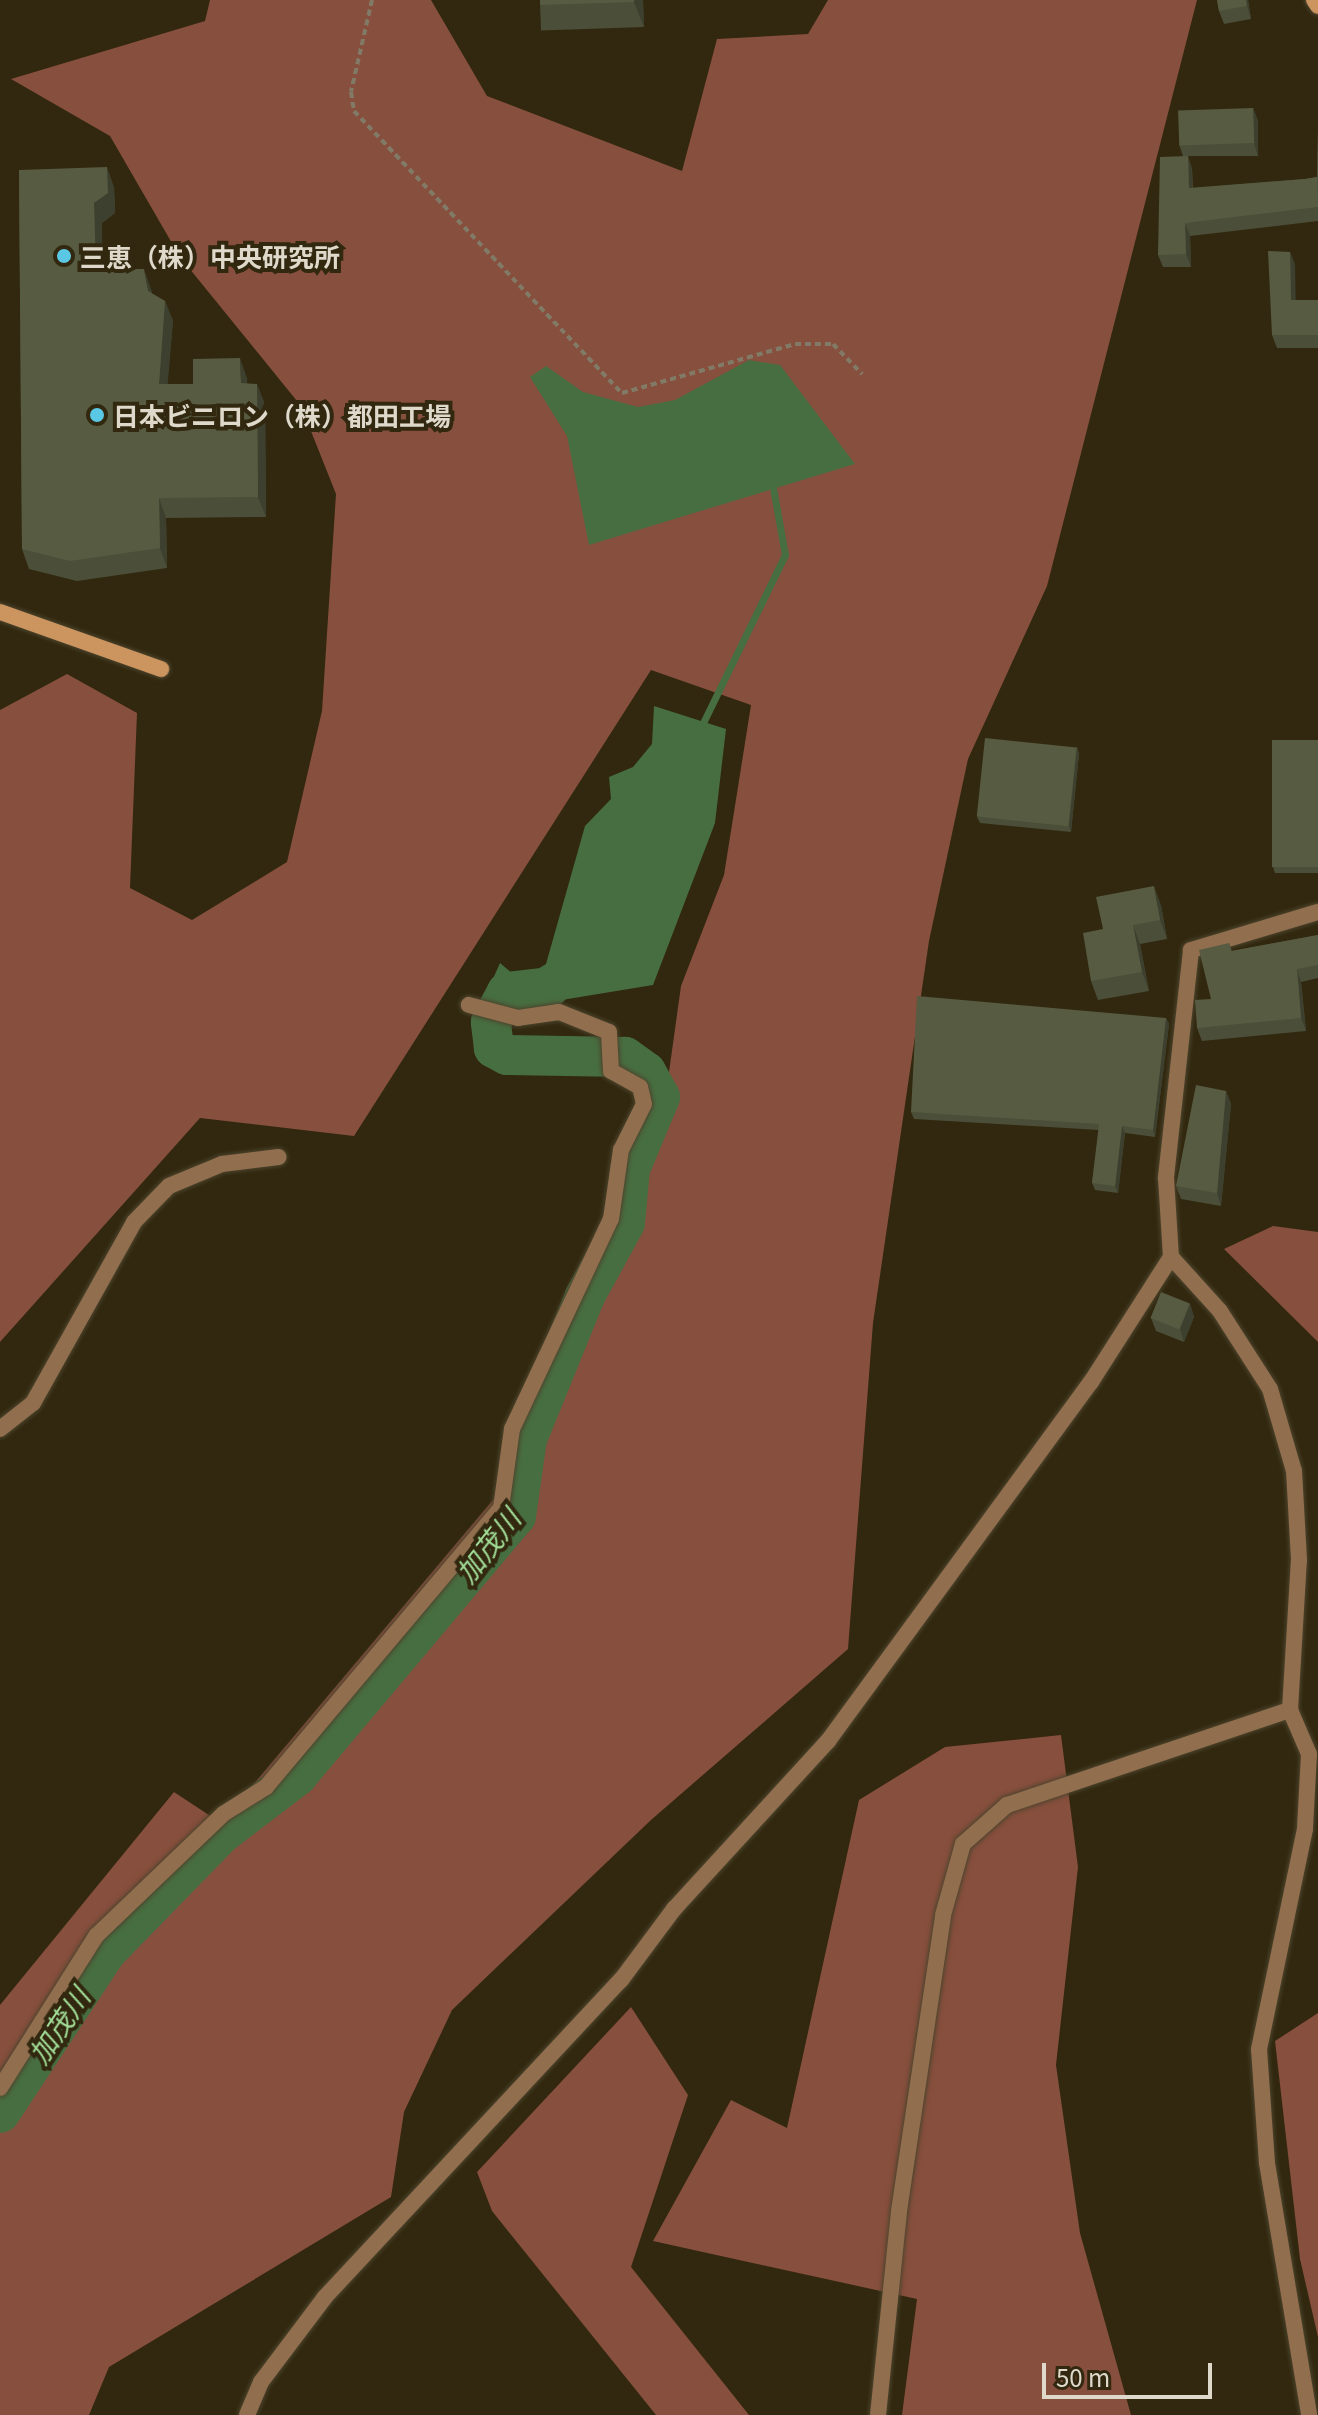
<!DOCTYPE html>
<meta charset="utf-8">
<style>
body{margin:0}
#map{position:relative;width:1318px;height:2415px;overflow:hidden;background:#31280f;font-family:Georgia,"Noto Sans JP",serif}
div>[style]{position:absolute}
.forest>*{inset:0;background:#874f3d}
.water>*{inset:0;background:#476e41}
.stream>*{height:7px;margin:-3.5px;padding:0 3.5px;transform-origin:3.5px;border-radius:3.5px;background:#476e41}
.river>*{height:40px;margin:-20px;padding:0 20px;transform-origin:20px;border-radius:20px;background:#476e41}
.path>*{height:4px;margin-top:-2px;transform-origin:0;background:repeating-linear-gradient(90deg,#817a66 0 6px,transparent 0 10px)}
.roads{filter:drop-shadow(0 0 2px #4d442d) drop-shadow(0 0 2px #4d442d)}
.street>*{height:16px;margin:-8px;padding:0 8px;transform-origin:8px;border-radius:8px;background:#916e4e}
.secondary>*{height:16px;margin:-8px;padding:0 8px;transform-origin:8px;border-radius:8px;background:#cc9560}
.wall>*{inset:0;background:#4b4e38;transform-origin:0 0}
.shaded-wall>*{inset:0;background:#3d402e}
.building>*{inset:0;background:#575b41;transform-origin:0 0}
.dots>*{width:22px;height:22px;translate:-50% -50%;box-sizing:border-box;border:4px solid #31280f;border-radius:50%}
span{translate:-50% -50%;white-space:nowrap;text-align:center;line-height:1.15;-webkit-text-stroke:8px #31280f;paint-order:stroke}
.poi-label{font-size:26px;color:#dfd9cb;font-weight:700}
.left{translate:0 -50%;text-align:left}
.water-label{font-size:28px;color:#a1dc97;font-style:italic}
.scale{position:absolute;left:1042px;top:2363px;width:170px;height:36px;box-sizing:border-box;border:4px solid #dfd9cb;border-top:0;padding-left:10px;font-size:24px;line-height:28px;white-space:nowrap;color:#dfd9cb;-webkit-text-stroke:6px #31280f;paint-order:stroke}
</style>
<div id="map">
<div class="forest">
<div style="clip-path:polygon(210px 0,431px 0,487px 96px,682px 171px,717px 39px,808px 34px,828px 0,1197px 0,1047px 586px,968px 759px,929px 941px,873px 1323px,848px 1649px,651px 1820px,452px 2010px,404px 2112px,391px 2197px,109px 2367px,89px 2415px,0 2415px,0 2005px,174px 1792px,221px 1823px,493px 1500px,625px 1216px,664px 1108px,681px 986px,724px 875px,751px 705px,651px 670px,354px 1136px,200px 1118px,0 1342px,0 710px,67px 674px,137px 713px,130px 888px,192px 920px,287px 862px,322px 711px,336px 494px,301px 406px,180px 257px,110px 136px,11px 79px,205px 21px)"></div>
<div style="clip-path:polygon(1273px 1226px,1318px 1232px,1318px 1342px,1224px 1249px)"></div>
<div style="clip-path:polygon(1061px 1735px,1078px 1867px,1056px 2065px,1080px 2233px,1131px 2415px,902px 2415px,917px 2299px,653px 2241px,731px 2100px,787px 2128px,859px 1800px,945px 1747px)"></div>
<div style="clip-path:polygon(631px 2007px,688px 2095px,631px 2267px,749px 2415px,656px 2415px,492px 2211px,477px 2172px)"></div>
<div style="clip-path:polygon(1318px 2013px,1318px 2337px,1300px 2259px,1275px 2041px)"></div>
</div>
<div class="water">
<div style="clip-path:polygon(749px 360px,780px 365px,855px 464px,589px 545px,567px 436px,530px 377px,546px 366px,583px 392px,638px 407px,675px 400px)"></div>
<div style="clip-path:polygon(654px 706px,726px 729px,715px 823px,653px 985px,519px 1007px,484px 999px,500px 963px,520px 980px,546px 964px,585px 826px,611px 799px,609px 777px,633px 767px,652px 744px)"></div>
</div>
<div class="stream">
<div style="left:700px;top:729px;width:194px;rotate:-64deg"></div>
<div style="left:785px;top:555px;width:74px;rotate:-100.1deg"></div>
</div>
<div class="river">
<div style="left:0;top:2113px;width:194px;rotate:-56.6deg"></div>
<div style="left:107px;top:1951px;width:163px;rotate:-45.7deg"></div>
<div style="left:221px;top:1834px;width:96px;rotate:-37.3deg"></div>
<div style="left:297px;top:1776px;width:340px;rotate:-49.9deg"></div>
<div style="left:516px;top:1516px;width:78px;rotate:-81.9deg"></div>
<div style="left:527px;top:1439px;width:154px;rotate:-67.9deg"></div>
<div style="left:585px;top:1296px;width:83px;rotate:-61.3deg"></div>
<div style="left:625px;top:1223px;width:54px;rotate:-84.7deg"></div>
<div style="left:630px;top:1169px;width:78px;rotate:-67.4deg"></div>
<div style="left:660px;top:1097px;width:29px;rotate:-119deg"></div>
<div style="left:646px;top:1072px;width:26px;rotate:-144deg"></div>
<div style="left:625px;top:1057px;width:118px;rotate:-179deg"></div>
<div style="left:507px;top:1055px;width:15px;rotate:-152deg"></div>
<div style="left:494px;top:1048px;width:26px;rotate:-97deg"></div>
<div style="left:491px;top:1022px;width:34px;rotate:-62deg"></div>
<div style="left:507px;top:992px;width:43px;rotate:-6.6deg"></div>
</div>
<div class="path">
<div style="left:372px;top:0;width:94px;rotate:102.9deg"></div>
<div style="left:351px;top:92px;width:19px;rotate:81deg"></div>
<div style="left:354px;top:111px;width:389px;rotate:46.5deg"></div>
<div style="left:622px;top:393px;width:180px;rotate:-15.8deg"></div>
<div style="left:795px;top:344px;width:38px"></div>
<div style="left:833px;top:344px;width:42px;rotate:46deg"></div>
</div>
<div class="roads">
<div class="street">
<div style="left:0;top:1429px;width:42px;rotate:-38.2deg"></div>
<div style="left:33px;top:1403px;width:207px;rotate:-60.8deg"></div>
<div style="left:134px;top:1222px;width:50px;rotate:-45.8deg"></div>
<div style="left:169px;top:1186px;width:57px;rotate:-22.5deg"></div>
<div style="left:222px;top:1164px;width:57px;rotate:-7deg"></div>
<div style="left:1290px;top:1710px;width:48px;rotate:66.6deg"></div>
<div style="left:1309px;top:1754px;width:75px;rotate:93.1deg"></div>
<div style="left:1305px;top:1829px;width:225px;rotate:101.8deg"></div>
<div style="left:1259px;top:2049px;width:114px;rotate:86deg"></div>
<div style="left:1267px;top:2163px;width:255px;rotate:80.5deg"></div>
<div style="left:0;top:2088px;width:180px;rotate:-57.7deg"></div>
<div style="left:96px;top:1936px;width:176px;rotate:-43.8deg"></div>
<div style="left:223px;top:1814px;width:51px;rotate:-32.1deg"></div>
<div style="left:266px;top:1787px;width:365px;rotate:-49.9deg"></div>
<div style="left:501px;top:1508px;width:80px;rotate:-82.1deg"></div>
<div style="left:512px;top:1429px;width:232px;rotate:-64.8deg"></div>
<div style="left:611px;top:1219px;width:70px;rotate:-81.8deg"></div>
<div style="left:621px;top:1150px;width:51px;rotate:-63.4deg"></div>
<div style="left:644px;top:1104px;width:17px;rotate:-103deg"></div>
<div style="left:640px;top:1087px;width:33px;rotate:-151deg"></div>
<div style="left:611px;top:1071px;width:39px;rotate:-93deg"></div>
<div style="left:609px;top:1032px;width:54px;rotate:-158.2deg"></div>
<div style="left:559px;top:1012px;width:41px;rotate:171.7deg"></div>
<div style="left:518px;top:1018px;width:51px;rotate:-165.1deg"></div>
<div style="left:247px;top:2415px;width:36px;rotate:-67deg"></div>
<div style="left:261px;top:2382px;width:106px;rotate:-53deg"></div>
<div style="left:325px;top:2297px;width:434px;rotate:-47deg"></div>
<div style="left:621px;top:1980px;width:89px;rotate:-53.3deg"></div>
<div style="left:674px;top:1909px;width:228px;rotate:-47.5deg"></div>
<div style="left:828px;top:1741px;width:445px;rotate:-53.8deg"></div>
<div style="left:1091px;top:1382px;width:148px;rotate:-57.4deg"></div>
<div style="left:878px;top:2415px;width:205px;rotate:-84.1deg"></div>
<div style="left:899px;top:2211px;width:299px;rotate:-81.5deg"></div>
<div style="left:943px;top:1915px;width:74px;rotate:-74.3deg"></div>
<div style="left:963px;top:1844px;width:59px;rotate:-41.6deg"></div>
<div style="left:1007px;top:1805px;width:299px;rotate:-18.6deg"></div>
<div style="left:1290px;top:1710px;width:150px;rotate:-86.6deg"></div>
<div style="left:1299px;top:1560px;width:89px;rotate:-93.2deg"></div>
<div style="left:1294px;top:1471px;width:85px;rotate:-106.3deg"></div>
<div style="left:1270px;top:1389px;width:93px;rotate:-122.7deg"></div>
<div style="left:1220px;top:1311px;width:73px;rotate:-132.2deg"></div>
<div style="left:1171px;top:1257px;width:80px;rotate:-93.6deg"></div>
<div style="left:1166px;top:1177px;width:228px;rotate:-83.7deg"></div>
<div style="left:1191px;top:950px;width:133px;rotate:-16.7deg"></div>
</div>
<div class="secondary">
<div style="left:1314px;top:0;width:7px;rotate:56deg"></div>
<div style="left:0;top:612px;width:171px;rotate:19.5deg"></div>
</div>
</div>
<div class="wall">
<div style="left:643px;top:0;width:27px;height:103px;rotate:88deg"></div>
<div style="clip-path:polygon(1217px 0,1248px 0,1251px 19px,1224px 24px,1219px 11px)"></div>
<div style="clip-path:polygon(1253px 108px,1258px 121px,1258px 156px,1188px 156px,1192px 169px,1193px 188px,1305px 179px,1317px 177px,1318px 129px,1318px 221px,1190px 236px,1191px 267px,1163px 267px,1158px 255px,1183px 156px,1179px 144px)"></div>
<div style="clip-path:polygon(19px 170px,114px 187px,115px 213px,102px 223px,102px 269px,151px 289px,152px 294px,165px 301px,173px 321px,167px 384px,193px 384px,247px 378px,247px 384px,265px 404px,266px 517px,166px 518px,167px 568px,77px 581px,29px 569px,22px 549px)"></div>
<div style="clip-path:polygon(1290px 252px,1295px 265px,1295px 300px,1318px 300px,1318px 348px,1277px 348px,1272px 335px)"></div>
<div style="clip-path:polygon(1318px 740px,1318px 873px,1275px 873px,1273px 867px)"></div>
<div style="clip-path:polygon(1077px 747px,1079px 754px,1071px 832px,980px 823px,977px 817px)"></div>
<div style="clip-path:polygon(1161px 905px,1167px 939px,1140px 944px,1149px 991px,1098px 1000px,1091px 981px,1103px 929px)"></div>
<div style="clip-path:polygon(1318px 935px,1318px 978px,1301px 982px,1306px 1031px,1202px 1041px,1197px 1028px,1211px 999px,1229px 943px,1232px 951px)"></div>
<div style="clip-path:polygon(1166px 1018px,1169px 1024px,1155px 1137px,1125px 1133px,1118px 1193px,1095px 1190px,1092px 1183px,1099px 1130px,914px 1119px,911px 1112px)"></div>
<div style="clip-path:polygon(1226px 1091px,1231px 1104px,1221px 1206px,1181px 1199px,1176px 1186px)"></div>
<div style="clip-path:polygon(1190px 1304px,1194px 1317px,1184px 1342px,1156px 1331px,1151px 1318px)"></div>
</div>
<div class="shaded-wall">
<div style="clip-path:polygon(634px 0,643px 0,644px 27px,634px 2px)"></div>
<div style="clip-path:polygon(1246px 0,1248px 0,1251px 19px,1247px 6px)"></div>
<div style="clip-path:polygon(1253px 108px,1258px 121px,1258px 156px,1254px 143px)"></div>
<div style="clip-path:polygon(1188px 156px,1192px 169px,1193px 201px,1189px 188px)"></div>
<div style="clip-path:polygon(107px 167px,114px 187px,115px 213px,102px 223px,103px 289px,96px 269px,94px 203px)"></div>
<div style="clip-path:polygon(1185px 223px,1190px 236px,1191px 267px,1186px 254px)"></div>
<div style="clip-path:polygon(1290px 252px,1295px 265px,1296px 313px,1291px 300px)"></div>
<div style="clip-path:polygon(144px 269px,151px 289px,155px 311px,148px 291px)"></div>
<div style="clip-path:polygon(165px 301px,173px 321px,166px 404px,159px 384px)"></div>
<div style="clip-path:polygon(240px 358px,247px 378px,248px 403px,241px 383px)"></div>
<div style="clip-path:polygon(257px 384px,265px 404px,266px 517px,258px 497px)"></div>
<div style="clip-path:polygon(159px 498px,166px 518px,167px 568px,160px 548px)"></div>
<div style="clip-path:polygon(1077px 747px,1079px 754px,1071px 832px,1069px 826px)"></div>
<div style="clip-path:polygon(1154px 886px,1161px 905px,1167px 939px,1160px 920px)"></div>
<div style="clip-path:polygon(1133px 925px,1140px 944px,1149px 991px,1142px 972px)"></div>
<div style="clip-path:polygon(1297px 969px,1301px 982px,1306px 1031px,1301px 1018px)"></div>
<div style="clip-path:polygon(1166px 1018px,1169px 1024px,1155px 1137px,1153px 1130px)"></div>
<div style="clip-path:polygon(1226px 1091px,1231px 1104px,1221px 1206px,1217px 1193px)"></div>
<div style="clip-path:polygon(1122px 1126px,1125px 1133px,1118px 1193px,1115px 1186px)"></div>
<div style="clip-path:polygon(1190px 1304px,1194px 1317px,1184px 1342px,1180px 1329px)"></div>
</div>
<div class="building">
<div style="clip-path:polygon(540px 0,634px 0,634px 2px,540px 5px)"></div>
<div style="clip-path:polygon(1217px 0,1246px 0,1247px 6px,1219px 11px)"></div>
<div style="left:1253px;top:108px;width:35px;height:75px;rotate:88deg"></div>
<div style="clip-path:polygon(1317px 129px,1318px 207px,1185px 223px,1186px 254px,1158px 255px,1160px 157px,1188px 156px,1189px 188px,1305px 179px,1317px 177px)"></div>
<div style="clip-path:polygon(107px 167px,108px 193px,94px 203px,96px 269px,144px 269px,148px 291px,165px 301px,159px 384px,193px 384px,193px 359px,240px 358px,241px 383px,257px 384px,258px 497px,159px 498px,160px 548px,70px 561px,22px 549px,19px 170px)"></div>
<div style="clip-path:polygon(1268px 251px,1290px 252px,1291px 300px,1318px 300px,1318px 335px,1272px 335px)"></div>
<div style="left:985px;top:738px;width:92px;height:79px;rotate:6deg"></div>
<div style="left:1272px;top:740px;width:46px;height:127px"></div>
<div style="clip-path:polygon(1154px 886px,1160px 920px,1133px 925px,1142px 972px,1091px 981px,1083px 933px,1103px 929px,1096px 897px)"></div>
<div style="clip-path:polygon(1318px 935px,1318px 965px,1297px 969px,1301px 1018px,1197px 1028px,1195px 1000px,1211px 999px,1199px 950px,1229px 943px,1231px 951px)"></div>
<div style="clip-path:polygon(917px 996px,1166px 1018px,1153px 1130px,1122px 1126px,1115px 1186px,1092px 1183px,1099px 1124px,911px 1112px)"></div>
<div style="clip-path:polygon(1196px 1085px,1226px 1091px,1217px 1193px,1176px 1186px)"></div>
<div style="left:1161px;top:1292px;width:31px;height:28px;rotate:22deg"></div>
</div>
<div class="dots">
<div style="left:64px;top:256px;background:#5ac8e5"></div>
<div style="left:97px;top:415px;background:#5ac8e5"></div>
</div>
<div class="poi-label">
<span class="left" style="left:80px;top:256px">三恵（株）中央研究所</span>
<span class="left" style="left:113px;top:415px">日本ビニロン（株）都田工場</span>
</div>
<div class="water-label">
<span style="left:487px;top:1545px;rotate:-52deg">加茂川</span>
<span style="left:58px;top:2025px;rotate:-56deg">加茂川</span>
</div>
<div class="scale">50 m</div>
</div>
